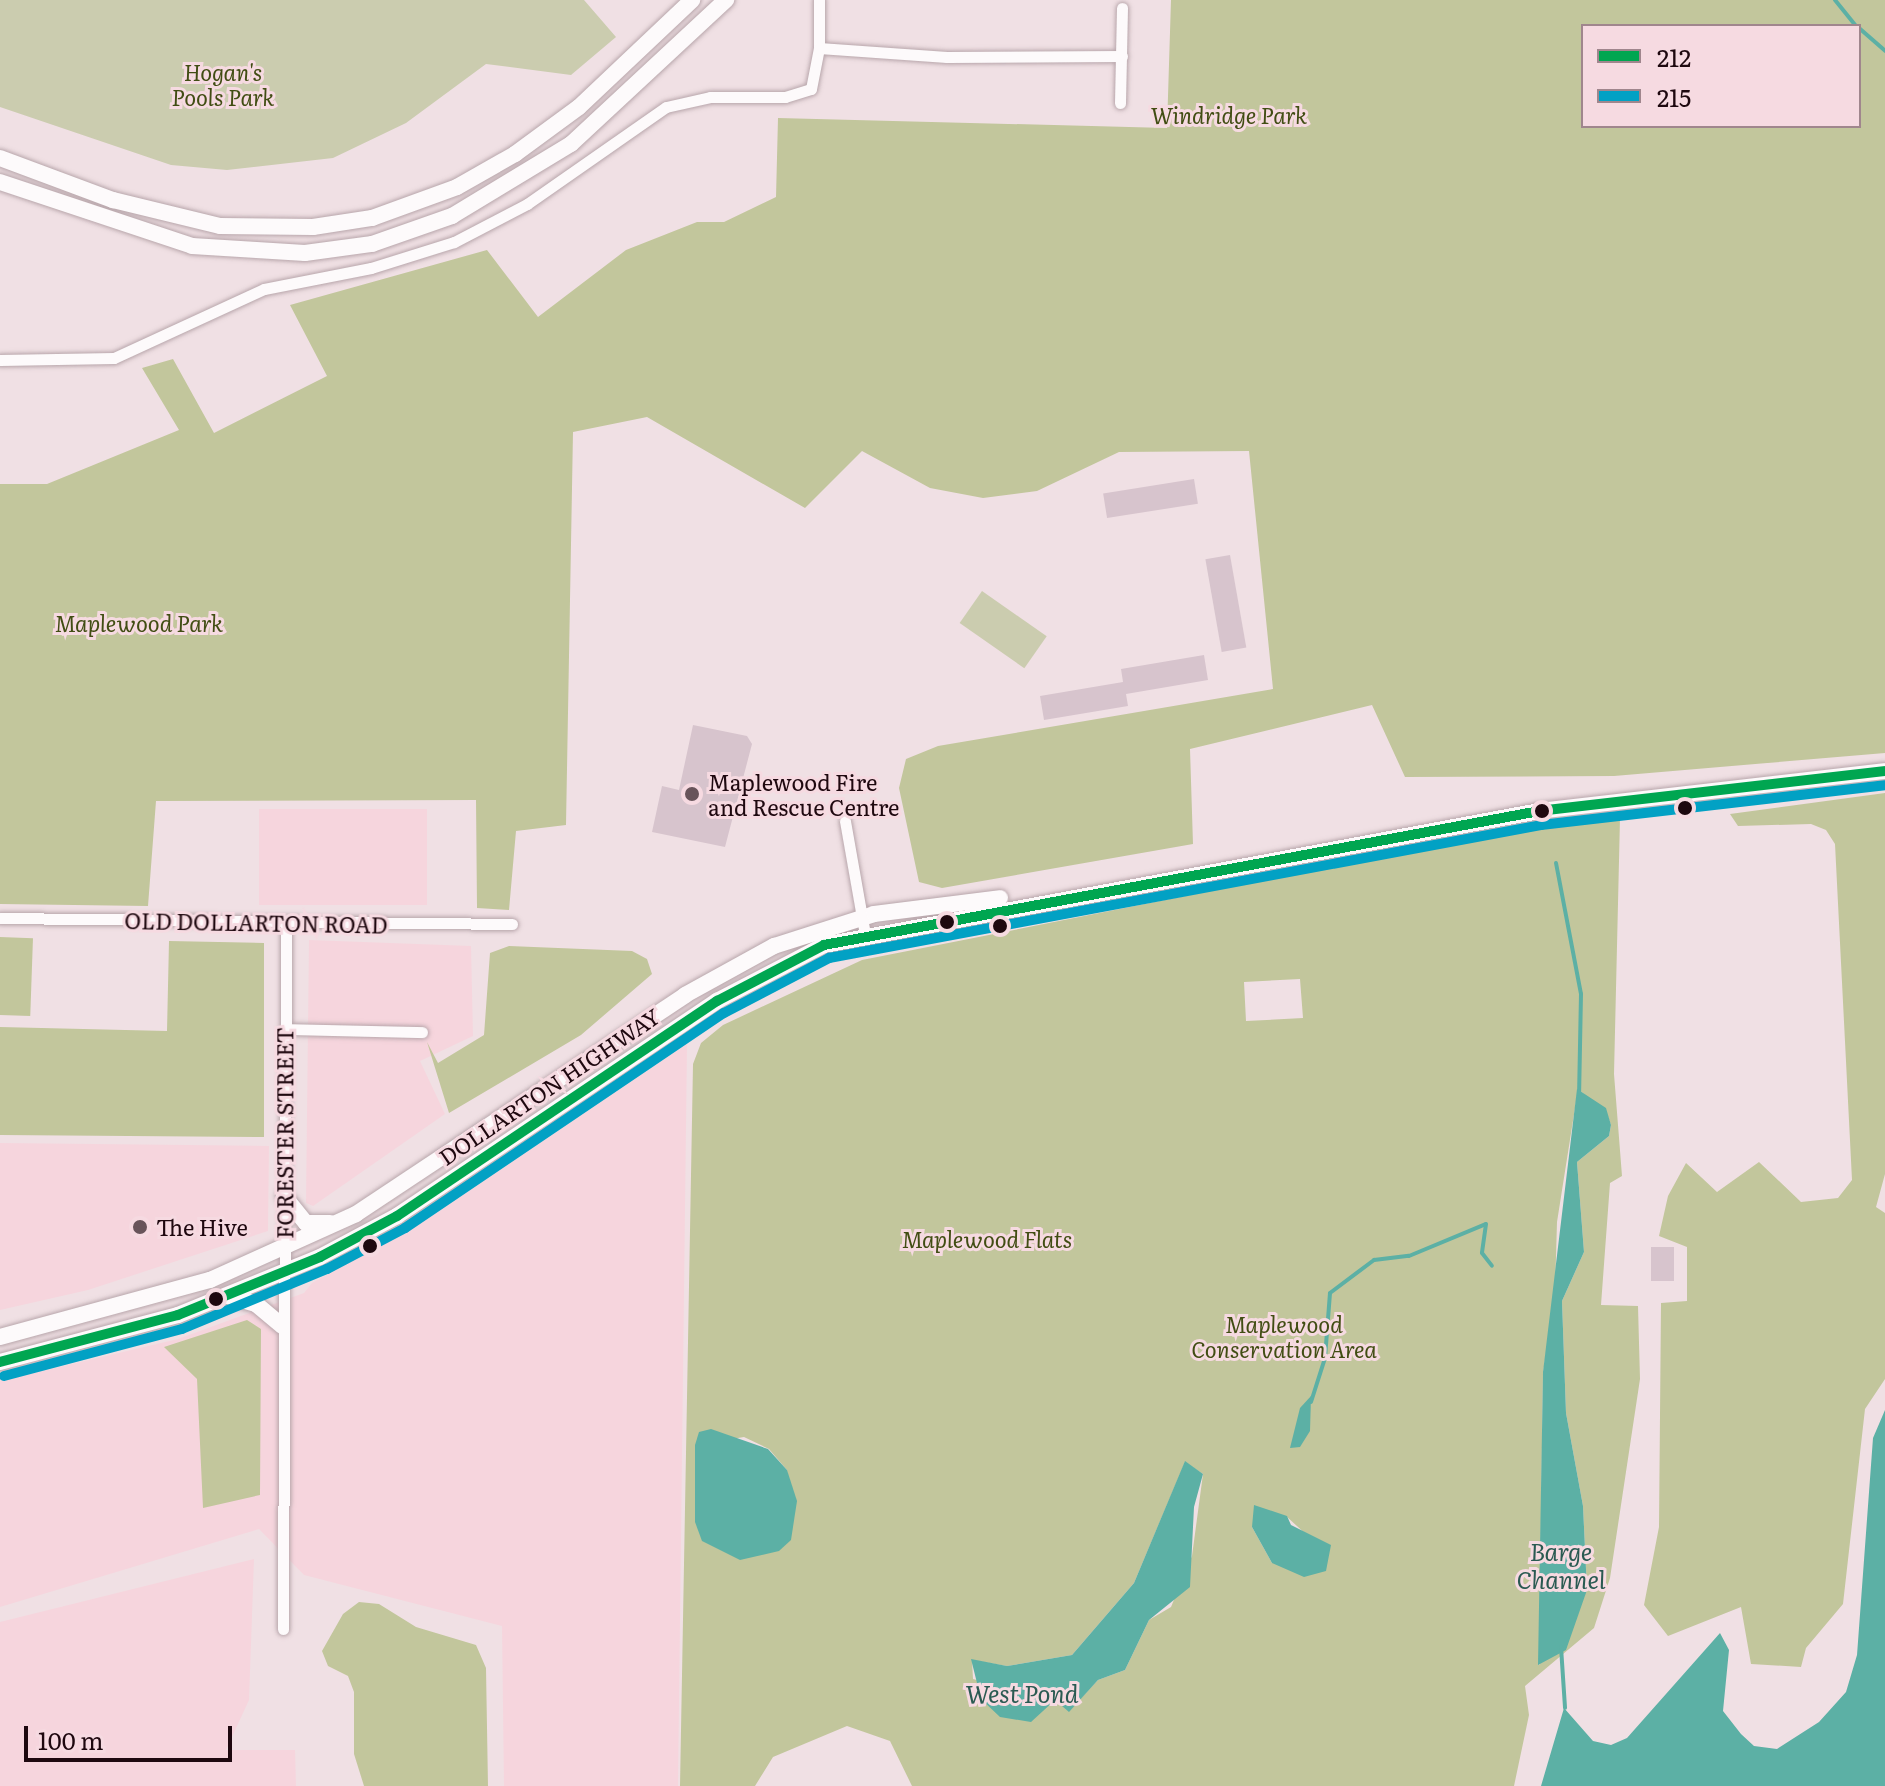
<!DOCTYPE html>
<style>
body{margin:0}
#map{position:relative;width:1885px;height:1786px;overflow:hidden;background:#f0e0e4;font-family:Literata,serif}
div>[style]{position:absolute}
.built>*{inset:0;background:#f6d5dd;transform-origin:0 0}
.green>*{inset:0;background:#cbccaf;transform-origin:0 0}
.forest>*{inset:0;background:#c2c69c;transform-origin:0 0}
.water>*{inset:0;background:#5cb0a5}
.stream>*{height:4px;margin:-2px;padding:0 2px;transform-origin:2px;border-radius:2px;background:#5cb0a5}
.building>*{inset:0;background:#d7c4cd;transform-origin:0 0}
.roads{filter:drop-shadow(0 0 2px #b8a6ab) drop-shadow(0 0 2px #b8a6ab)}
.street>*{height:11px;margin:-5.5px;padding:0 5.5px;transform-origin:5.5px;border-radius:5.5px;background:#fdfafb}
.secondary>*{height:16px;margin:-8px;padding:0 8px;transform-origin:8px;border-radius:8px;background:#fdfafb}
.bus-1>*{height:10px;margin:-5px;padding:0 5px;transform-origin:5px;border-radius:5px;background:#00a651}
.bus-2>*{height:10px;margin:-5px;padding:0 5px;transform-origin:5px;border-radius:5px;background:#02a1c4}
.dots>*{width:22px;height:22px;translate:-50% -50%;box-sizing:border-box;border:4px solid #f6dae1;border-radius:50%}
span{translate:-50% -50%;white-space:nowrap;text-align:center;line-height:1.15;-webkit-text-stroke:6px #f6dae1;paint-order:stroke}
.park-label{font-size:22px;color:#414d13;font-style:italic}
.poi-label{font-size:22px;color:#1e080f}
.left{translate:0 -50%;text-align:left}
.street-label{font-size:22px;color:#1e080f}
.water-label{font-size:24px;color:#2a5a52;font-style:italic}
.legend{position:absolute;left:1581px;top:24px;width:280px;height:104px;box-sizing:border-box;background:#f6dae1;border:2px solid #a0868d;margin:0;padding:10px 14px;list-style:none;font-size:24px;color:#1e080f}
.legend li{display:flex;align-items:center;gap:16px;height:40px}
.legend b{width:40px;border:2px solid #a0868d}
.scale{position:absolute;left:24px;top:1726px;width:208px;height:36px;box-sizing:border-box;border:4px solid #1e080f;border-top:0;padding-left:10px;font-size:24px;line-height:28px;white-space:nowrap;color:#1e080f;-webkit-text-stroke:6px #f6dae1;paint-order:stroke}
</style>
<div id="map">
<div class="built">
<div style="left:259px;top:809px;width:168px;height:96px"></div>
<div style="clip-path:polygon(309px 940px,471px 946px,473px 1036px,420px 1061px,445px 1114px,313px 1206px,306px 1203px)"></div>
<div style="clip-path:polygon(687px 1044px,678px 1786px,504px 1786px,502px 1626px,304px 1575px,259px 1529px,0 1607px,0 1381px,178px 1339px,304px 1293px,312px 1283px,432px 1216px)"></div>
<div style="clip-path:polygon(0 1143px,269px 1146px,268px 1231px,88px 1290px,0 1310px)"></div>
<div style="clip-path:polygon(254px 1559px,249px 1700px,226px 1750px,295px 1750px,296px 1786px,0 1786px,0 1622px)"></div>
</div>
<div class="green">
<div style="clip-path:polygon(0 0,584px 0,616px 37px,571px 75px,486px 64px,406px 123px,333px 158px,227px 170px,171px 165px,0 107px)"></div>
<div style="left:982px;top:591px;width:79px;height:39px;rotate:35deg"></div>
</div>
<div class="forest">
<div style="clip-path:polygon(evenodd,1171px 0,1885px 0,1885px 753px,1614px 776px,1405px 777px,1372px 705px,1190px 749px,1193px 844px,942px 888px,919px 882px,899px 788px,906px 759px,938px 746px,1273px 689px,1249px 451px,1119px 452px,1037px 491px,983px 498px,930px 488px,862px 451px,805px 508px,647px 417px,573px 432px,566px 825px,516px 831px,509px 910px,477px 908px,476px 800px,156px 801px,148px 906px,0 904px,0 484px,47px 484px,179px 430px,142px 368px,173px 359px,214px 433px,327px 376px,290px 305px,487px 250px,538px 317px,626px 250px,697px 222px,724px 222px,776px 197px,778px 118px,1167px 128px,1171px 0,1583px 26px,1859px 26px,1859px 126px,1583px 126px,1583px 26px)"></div>
<div style="clip-path:polygon(1885px 793px,1885px 1174px,1876px 1207px,1885px 1213px,1885px 1379px,1865px 1409px,1843px 1604px,1806px 1648px,1801px 1667px,1751px 1664px,1741px 1607px,1668px 1636px,1644px 1605px,1659px 1527px,1661px 1303px,1687px 1301px,1687px 1247px,1659px 1236px,1668px 1196px,1686px 1163px,1717px 1192px,1759px 1162px,1801px 1202px,1838px 1198px,1852px 1180px,1835px 844px,1826px 830px,1811px 824px,1738px 826px,1730px 814px)"></div>
<div style="clip-path:polygon(evenodd,1620px 818px,1614px 1074px,1622px 1176px,1610px 1183px,1601px 1305px,1638px 1306px,1640px 1379px,1610px 1578px,1594px 1628px,1525px 1686px,1529px 1715px,1514px 1786px,912px 1786px,890px 1741px,847px 1726px,773px 1757px,755px 1786px,680px 1786px,693px 1064px,701px 1043px,723px 1025px,862px 960px,1534px 827px,1620px 818px,1300px 979px,1303px 1018px,1246px 1021px,1244px 982px,1300px 979px,1620px 818px,1578px 1089px,1607px 1114px,1611px 1125px,1609px 1136px,1577px 1162px,1584px 1252px,1562px 1301px,1566px 1413px,1583px 1506px,1587px 1590px,1539px 1665px,1543px 1373px,1555px 1292px,1557px 1222px,1578px 1089px,1620px 818px,744px 1437px,769px 1449px,787px 1470px,695px 1522px,696px 1445px,744px 1437px,1620px 818px,1185px 1462px,1203px 1474px,1192px 1556px,1171px 1607px,1149px 1620px,1125px 1670px,1098px 1680px,1069px 1711px,1056px 1700px,973px 1679px,972px 1660px,1007px 1666px,1072px 1655px,1134px 1583px,1185px 1462px,1620px 818px,1286px 1516px,1309px 1537px,1272px 1563px,1252px 1527px,1286px 1516px)"></div>
<div style="left:0;top:937px;width:33px;height:78px;rotate:2deg"></div>
<div style="clip-path:polygon(169px 941px,264px 943px,264px 1137px,0 1135px,0 1027px,167px 1031px)"></div>
<div style="clip-path:polygon(509px 946px,632px 951px,647px 959px,652px 974px,581px 1035px,449px 1113px,427px 1042px,438px 1063px,484px 1035px,490px 953px)"></div>
<div style="clip-path:polygon(247px 1320px,261px 1329px,260px 1495px,203px 1508px,197px 1379px,164px 1347px)"></div>
<div style="clip-path:polygon(359px 1602px,379px 1604px,416px 1627px,476px 1645px,486px 1668px,488px 1786px,364px 1786px,354px 1754px,354px 1692px,348px 1676px,328px 1666px,322px 1651px,343px 1614px)"></div>
</div>
<div class="water">
<div style="clip-path:polygon(1577px 1089px,1606px 1108px,1611px 1125px,1609px 1136px,1577px 1162px,1584px 1252px,1562px 1301px,1566px 1413px,1583px 1506px,1587px 1590px,1566px 1650px,1538px 1665px,1543px 1372px)"></div>
<div style="clip-path:polygon(1311px 1396px,1310px 1431px,1300px 1447px,1290px 1448px,1300px 1408px)"></div>
<div style="clip-path:polygon(1885px 1410px,1885px 1786px,1541px 1786px,1564px 1708px,1593px 1741px,1611px 1745px,1627px 1738px,1720px 1633px,1729px 1650px,1723px 1711px,1741px 1734px,1754px 1746px,1777px 1749px,1819px 1722px,1846px 1692px,1857px 1655px,1873px 1438px)"></div>
<div style="clip-path:polygon(711px 1429px,768px 1449px,787px 1470px,797px 1501px,791px 1540px,779px 1551px,740px 1560px,702px 1541px,695px 1522px,695px 1445px,699px 1432px)"></div>
<div style="clip-path:polygon(1185px 1461px,1203px 1474px,1194px 1507px,1190px 1587px,1149px 1620px,1125px 1670px,1098px 1680px,1069px 1712px,1055px 1700px,1031px 1722px,1000px 1717px,981px 1699px,971px 1659px,1007px 1666px,1072px 1655px,1134px 1583px)"></div>
<div style="clip-path:polygon(1254px 1505px,1287px 1516px,1291px 1525px,1331px 1545px,1326px 1571px,1304px 1577px,1272px 1563px,1252px 1527px)"></div>
</div>
<div class="stream">
<div style="left:1835px;top:0;width:33px;rotate:51deg"></div>
<div style="left:1859px;top:28px;width:35px;rotate:41deg"></div>
<div style="left:1556px;top:863px;width:133px;rotate:79.2deg"></div>
<div style="left:1581px;top:994px;width:100px;rotate:91.1deg"></div>
<div style="left:1311px;top:1402px;width:46px;rotate:-72.3deg"></div>
<div style="left:1325px;top:1358px;width:65px;rotate:-85.6deg"></div>
<div style="left:1330px;top:1293px;width:55px;rotate:-36.9deg"></div>
<div style="left:1374px;top:1260px;width:35px;rotate:-7deg"></div>
<div style="left:1409px;top:1256px;width:83px;rotate:-22.6deg"></div>
<div style="left:1486px;top:1224px;width:29px;rotate:98deg"></div>
<div style="left:1482px;top:1253px;width:16px;rotate:52deg"></div>
<div style="left:1561px;top:1647px;width:61px;rotate:86.2deg"></div>
</div>
<div class="building">
<div style="left:1194px;top:479px;width:25px;height:92px;rotate:81deg"></div>
<div style="left:1230px;top:555px;width:94px;height:25px;rotate:80deg"></div>
<div style="clip-path:polygon(1204px 655px,1208px 680px,1126px 694px,1128px 706px,1044px 720px,1040px 696px,1123px 682px,1121px 669px)"></div>
<div style="clip-path:polygon(693px 725px,747px 736px,752px 744px,725px 847px,652px 832px,662px 786px,679px 790px)"></div>
<div style="left:1674px;top:1247px;width:34px;height:23px;rotate:90deg"></div>
</div>
<div class="roads">
<div class="street">
<div style="left:819px;top:48px;width:48px;rotate:-90deg"></div>
<div style="left:1120px;top:103px;width:95px;rotate:-88.8deg"></div>
<div style="left:0;top:360px;width:114px;rotate:-1deg"></div>
<div style="left:114px;top:358px;width:165px;rotate:-24.7deg"></div>
<div style="left:264px;top:289px;width:109px;rotate:-11.1deg"></div>
<div style="left:371px;top:268px;width:87px;rotate:-17.4deg"></div>
<div style="left:454px;top:242px;width:82px;rotate:-27.5deg"></div>
<div style="left:527px;top:204px;width:169px;rotate:-34.9deg"></div>
<div style="left:666px;top:107px;width:45px;rotate:-12.8deg"></div>
<div style="left:710px;top:97px;width:75px"></div>
<div style="left:785px;top:97px;width:27px;rotate:-17deg"></div>
<div style="left:811px;top:89px;width:42px;rotate:-79deg"></div>
<div style="left:819px;top:48px;width:128px;rotate:4deg"></div>
<div style="left:947px;top:57px;width:175px;rotate:-0.3deg"></div>
<div style="left:845px;top:821px;width:115px;rotate:80deg"></div>
<div style="left:0;top:918px;width:512px;rotate:0.67deg"></div>
<div style="left:285px;top:1029px;width:137px;rotate:1.3deg"></div>
<div style="left:283px;top:1629px;width:705px;rotate:-89.76deg"></div>
</div>
<div class="secondary">
<div style="left:0;top:158px;width:121px;rotate:20.4deg"></div>
<div style="left:113px;top:200px;width:110px;rotate:13.7deg"></div>
<div style="left:220px;top:226px;width:93px;rotate:0.6deg"></div>
<div style="left:313px;top:227px;width:60px;rotate:-8.7deg"></div>
<div style="left:372px;top:218px;width:90px;rotate:-20deg"></div>
<div style="left:457px;top:187px;width:67px;rotate:-29.6deg"></div>
<div style="left:515px;top:154px;width:79px;rotate:-36.3deg"></div>
<div style="left:579px;top:107px;width:156px;rotate:-43.4deg"></div>
<div style="left:0;top:182px;width:202px;rotate:18.4deg"></div>
<div style="left:192px;top:246px;width:113px;rotate:3.5deg"></div>
<div style="left:305px;top:253px;width:68px;rotate:-7.7deg"></div>
<div style="left:372px;top:244px;width:85px;rotate:-19.3deg"></div>
<div style="left:452px;top:216px;width:139px;rotate:-31.2deg"></div>
<div style="left:571px;top:144px;width:212px;rotate:-42.9deg"></div>
<div style="left:284px;top:1196px;width:35px;rotate:51deg"></div>
<div style="left:306px;top:1223px;width:24px"></div>
<div style="left:228px;top:1296px;width:29px;rotate:16deg"></div>
<div style="left:256px;top:1304px;width:34px;rotate:40deg"></div>
<div style="left:0;top:1337px;width:218px;rotate:-15.2deg"></div>
<div style="left:210px;top:1280px;width:160px;rotate:-24.3deg"></div>
<div style="left:356px;top:1214px;width:395px;rotate:-33.6deg"></div>
<div style="left:685px;top:995px;width:102px;rotate:-28.8deg"></div>
<div style="left:774px;top:946px;width:105px;rotate:-17.7deg"></div>
<div style="left:874px;top:914px;width:127px;rotate:-7.2deg"></div>
<div style="left:0;top:1362px;width:184px;rotate:-14.8deg"></div>
<div style="left:178px;top:1315px;width:153px;rotate:-22.2deg"></div>
<div style="left:320px;top:1257px;width:87px;rotate:-28deg"></div>
<div style="left:397px;top:1216px;width:386px;rotate:-33.9deg"></div>
<div style="left:717px;top:1001px;width:121px;rotate:-27.6deg"></div>
<div style="left:824px;top:945px;width:727px;rotate:-10.61deg"></div>
<div style="left:1539px;top:811px;width:348px;rotate:-6.6deg"></div>
</div>
</div>
<div class="bus-1">
<div style="left:0;top:1362px;width:184px;rotate:-14.8deg"></div>
<div style="left:178px;top:1315px;width:153px;rotate:-22.2deg"></div>
<div style="left:320px;top:1257px;width:87px;rotate:-28deg"></div>
<div style="left:397px;top:1216px;width:386px;rotate:-33.9deg"></div>
<div style="left:717px;top:1001px;width:121px;rotate:-27.6deg"></div>
<div style="left:824px;top:945px;width:727px;rotate:-10.61deg"></div>
<div style="left:1539px;top:811px;width:348px;rotate:-6.6deg"></div>
</div>
<div class="bus-2">
<div style="left:4px;top:1376px;width:184px;rotate:-14.8deg"></div>
<div style="left:182px;top:1329px;width:157px;rotate:-22.5deg"></div>
<div style="left:327px;top:1269px;width:88px;rotate:-27.7deg"></div>
<div style="left:405px;top:1228px;width:385px;rotate:-34deg"></div>
<div style="left:724px;top:1013px;width:119px;rotate:-27.6deg"></div>
<div style="left:829px;top:958px;width:724px;rotate:-10.58deg"></div>
<div style="left:1541px;top:825px;width:346px;rotate:-6.6deg"></div>
</div>
<div class="dots">
<div style="left:692px;top:794px;background:#68545a"></div>
<div style="left:1685px;top:808px;background:#1e080f"></div>
<div style="left:1542px;top:811px;background:#1e080f"></div>
<div style="left:947px;top:922px;background:#1e080f"></div>
<div style="left:1000px;top:926px;background:#1e080f"></div>
<div style="left:140px;top:1227px;background:#68545a"></div>
<div style="left:370px;top:1246px;background:#1e080f"></div>
<div style="left:216px;top:1299px;background:#1e080f"></div>
</div>
<div class="park-label">
<span style="left:223px;top:84px">Hogan's<br>Pools Park</span>
<span style="left:1229px;top:115px">Windridge Park</span>
<span style="left:139px;top:623px">Maplewood Park</span>
<span style="left:987px;top:1239px">Maplewood Flats</span>
<span style="left:1284px;top:1336px">Maplewood<br>Conservation Area</span>
</div>
<div class="poi-label">
<span class="left" style="left:708px;top:794px">Maplewood Fire<br>and Rescue Centre</span>
<span class="left" style="left:156px;top:1227px">The Hive</span>
</div>
<div class="street-label">
<span style="left:256px;top:922px;rotate:1deg">OLD DOLLARTON ROAD</span>
<span style="left:549px;top:1086px;rotate:-34deg">DOLLARTON HIGHWAY</span>
<span style="left:284px;top:1133px;rotate:-90deg">FORESTER STREET</span>
</div>
<div class="water-label">
<span style="left:1561px;top:1565px">Barge<br>Channel</span>
<span style="left:1022px;top:1693px">West Pond</span>
</div>
<ul class="legend">
<li><b style="height:10px;background:#00a651"></b>212</li>
<li><b style="height:10px;background:#02a1c4"></b>215</li>
</ul>
<div class="scale">100 m</div>
</div>
